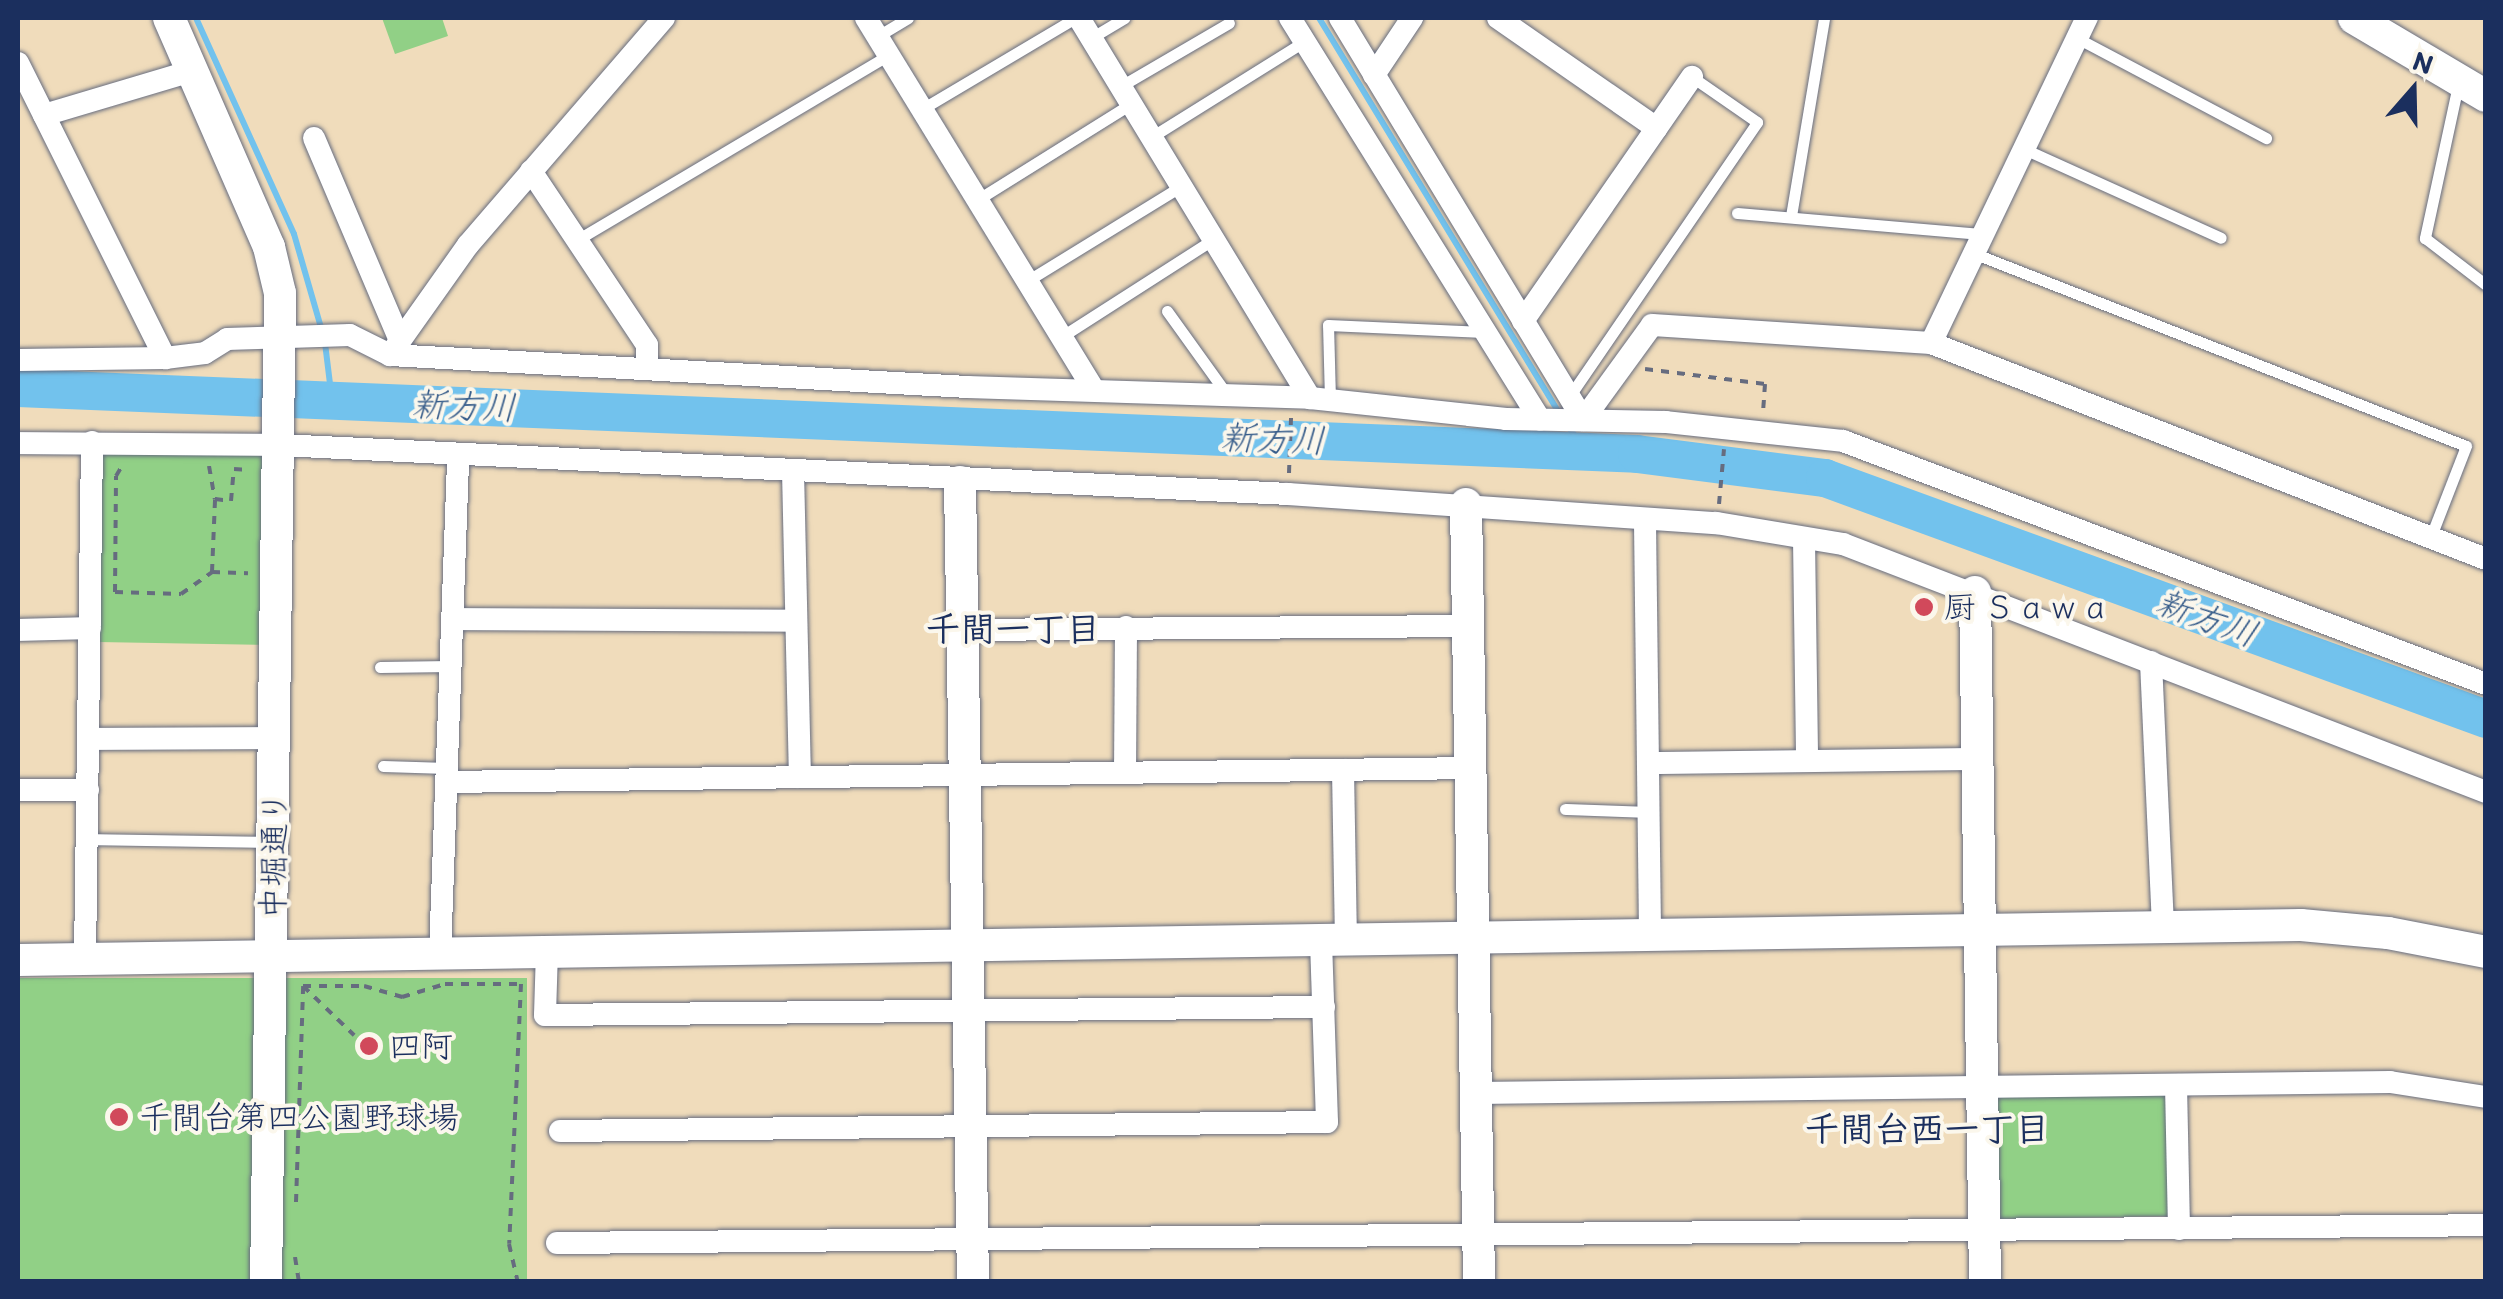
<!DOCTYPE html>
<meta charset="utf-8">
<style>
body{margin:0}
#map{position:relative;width:2503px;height:1299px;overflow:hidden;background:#f0dcbb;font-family:Itim,"Klee One",sans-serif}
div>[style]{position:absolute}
.green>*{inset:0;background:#91d086;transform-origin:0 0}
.stream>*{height:6px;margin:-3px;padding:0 3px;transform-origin:3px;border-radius:3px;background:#72c2ed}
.river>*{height:38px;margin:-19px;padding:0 19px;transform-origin:19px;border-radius:19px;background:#72c2ed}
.path>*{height:4px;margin-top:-2px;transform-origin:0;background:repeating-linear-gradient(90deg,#666c7f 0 8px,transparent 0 16px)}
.roads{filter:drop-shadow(0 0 2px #666c7f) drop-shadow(0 0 2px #666c7f)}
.lane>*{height:11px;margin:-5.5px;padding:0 5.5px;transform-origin:5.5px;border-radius:5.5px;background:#fff}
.street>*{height:22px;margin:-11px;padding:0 11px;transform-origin:11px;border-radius:11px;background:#fff}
.secondary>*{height:32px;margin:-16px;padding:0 16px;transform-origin:16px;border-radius:16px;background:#fff}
.dots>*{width:28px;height:28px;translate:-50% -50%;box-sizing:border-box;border:5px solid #fbf7ec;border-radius:50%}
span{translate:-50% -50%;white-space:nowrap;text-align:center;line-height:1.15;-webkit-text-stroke:8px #fbf7ec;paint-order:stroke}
.poi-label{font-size:32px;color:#1b2f5e}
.left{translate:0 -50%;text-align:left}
.street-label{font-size:32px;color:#1b2f5e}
.water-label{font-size:35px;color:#355b89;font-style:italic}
.neighbourhood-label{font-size:35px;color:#1b2f5e;font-weight:700}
.frame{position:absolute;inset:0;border:20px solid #1b2f5e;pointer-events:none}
.north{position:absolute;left:2363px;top:40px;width:100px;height:100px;-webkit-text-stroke:8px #fbf7ec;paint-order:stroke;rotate:20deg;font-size:28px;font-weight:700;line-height:40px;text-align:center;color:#1b2f5e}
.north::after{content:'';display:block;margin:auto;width:35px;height:45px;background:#1b2f5e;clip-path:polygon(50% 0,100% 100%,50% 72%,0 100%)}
</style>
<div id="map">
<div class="green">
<div style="clip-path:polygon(382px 18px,442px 18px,448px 36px,395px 54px)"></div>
<div style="left:101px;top:452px;width:165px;height:190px;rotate:1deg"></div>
<div style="left:527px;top:978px;width:303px;height:509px;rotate:90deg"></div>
<div style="left:2170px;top:1092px;width:124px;height:176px;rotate:89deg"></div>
</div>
<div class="stream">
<div style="left:196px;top:18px;width:237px;rotate:65.6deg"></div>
<div style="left:294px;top:234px;width:101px;rotate:73.9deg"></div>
<div style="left:1319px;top:18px;width:464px;rotate:58.7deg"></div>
<div style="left:325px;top:343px;width:57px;rotate:83deg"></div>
<div style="left:1569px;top:428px;width:34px;rotate:52deg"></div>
</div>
<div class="river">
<div style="left:18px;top:388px;width:1620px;rotate:2.33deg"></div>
<div style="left:1637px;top:454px;width:190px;rotate:7.3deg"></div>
<div style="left:1825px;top:478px;width:704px;rotate:20.03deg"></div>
</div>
<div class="path">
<div style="left:1645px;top:369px;width:121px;rotate:7.1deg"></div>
<div style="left:1765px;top:384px;width:29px;rotate:94deg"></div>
<div style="left:209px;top:466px;width:34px;rotate:80deg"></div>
<div style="left:1289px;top:473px;width:55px;rotate:-87.9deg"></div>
<div style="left:1719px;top:504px;width:55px;rotate:-84.8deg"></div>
<div style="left:212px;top:572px;width:73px;rotate:-87.6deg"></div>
<div style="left:215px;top:499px;width:16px;rotate:7deg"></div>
<div style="left:231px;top:501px;width:32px;rotate:-85deg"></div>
<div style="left:234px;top:469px;width:15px;rotate:4deg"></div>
<div style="left:115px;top:592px;width:116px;rotate:-89.5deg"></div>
<div style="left:116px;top:476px;width:12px;rotate:-59deg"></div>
<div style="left:115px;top:592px;width:66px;rotate:1.7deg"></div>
<div style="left:181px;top:594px;width:38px;rotate:-35deg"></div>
<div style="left:212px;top:572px;width:36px;rotate:2deg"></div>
<div style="left:303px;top:986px;width:71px;rotate:43.9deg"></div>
<div style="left:296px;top:1202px;width:216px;rotate:-88.1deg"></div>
<div style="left:303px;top:986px;width:61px"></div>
<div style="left:364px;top:986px;width:40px;rotate:16deg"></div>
<div style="left:402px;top:997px;width:45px;rotate:-16.8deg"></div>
<div style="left:445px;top:984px;width:76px"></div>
<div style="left:521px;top:984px;width:260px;rotate:92.6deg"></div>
<div style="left:509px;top:1244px;width:39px;rotate:77deg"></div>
<div style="left:295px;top:1257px;width:25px;rotate:81deg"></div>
</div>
<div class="roads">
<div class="lane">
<div style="left:878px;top:36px;width:35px;rotate:-31deg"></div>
<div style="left:1091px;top:38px;width:39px;rotate:-31deg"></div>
<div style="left:2077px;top:38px;width:214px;rotate:27.9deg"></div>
<div style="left:2458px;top:85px;width:157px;rotate:102.2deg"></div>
<div style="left:2425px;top:238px;width:77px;rotate:37.6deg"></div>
<div style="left:1121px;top:86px;width:125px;rotate:-30.3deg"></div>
<div style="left:922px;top:109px;width:178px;rotate:-30.7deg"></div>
<div style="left:1153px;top:136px;width:179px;rotate:-32deg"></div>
<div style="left:2022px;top:148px;width:218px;rotate:24.3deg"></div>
<div style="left:977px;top:200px;width:183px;rotate:-32deg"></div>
<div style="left:1737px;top:213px;width:245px;rotate:4.9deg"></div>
<div style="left:1791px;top:216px;width:201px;rotate:-80.5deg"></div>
<div style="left:577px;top:240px;width:363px;rotate:-30.7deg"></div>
<div style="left:1973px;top:253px;width:529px;rotate:21.38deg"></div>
<div style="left:2466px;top:446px;width:100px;rotate:111.2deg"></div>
<div style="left:1027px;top:281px;width:183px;rotate:-31.6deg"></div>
<div style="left:1167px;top:311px;width:105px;rotate:54.3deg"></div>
<div style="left:1061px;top:337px;width:185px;rotate:-32.7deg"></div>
<div style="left:1569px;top:397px;width:333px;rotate:-55.6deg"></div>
<div style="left:1757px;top:122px;width:79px;rotate:-145.3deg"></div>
<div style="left:1330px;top:400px;width:75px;rotate:-91.5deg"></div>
<div style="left:1328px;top:325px;width:156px;rotate:2.6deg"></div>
<div style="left:380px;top:667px;width:70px;rotate:-0.8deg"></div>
<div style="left:383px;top:766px;width:64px;rotate:1.8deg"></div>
<div style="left:1565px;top:809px;width:86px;rotate:2deg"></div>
<div style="left:87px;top:839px;width:181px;rotate:0.9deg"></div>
</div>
<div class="street">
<div style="left:866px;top:18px;width:436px;rotate:58.5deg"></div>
<div style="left:1079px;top:18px;width:445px;rotate:58.7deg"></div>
<div style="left:1290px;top:18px;width:473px;rotate:58.1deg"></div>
<div style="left:1340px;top:18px;width:470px;rotate:58.8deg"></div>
<div style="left:1498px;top:18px;width:193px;rotate:34.8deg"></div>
<div style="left:18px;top:63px;width:330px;rotate:63.5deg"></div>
<div style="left:1374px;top:75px;width:69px;rotate:-56.3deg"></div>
<div style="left:44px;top:115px;width:154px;rotate:-16.6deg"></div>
<div style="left:314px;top:138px;width:220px;rotate:67deg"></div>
<div style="left:531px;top:171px;width:209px;rotate:56.3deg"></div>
<div style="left:647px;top:345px;width:20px;rotate:90deg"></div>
<div style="left:1523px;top:321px;width:297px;rotate:-55.3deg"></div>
<div style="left:1931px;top:343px;width:361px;rotate:-64.4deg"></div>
<div style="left:390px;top:355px;width:135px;rotate:-54.7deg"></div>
<div style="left:468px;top:245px;width:300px;rotate:-49.2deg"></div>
<div style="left:18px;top:360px;width:147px;rotate:-0.8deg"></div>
<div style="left:165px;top:358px;width:40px;rotate:-7.1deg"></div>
<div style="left:205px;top:353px;width:26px;rotate:-32deg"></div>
<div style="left:227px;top:339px;width:123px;rotate:-1.9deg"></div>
<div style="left:350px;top:335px;width:45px;rotate:26.6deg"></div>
<div style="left:390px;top:355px;width:578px;rotate:3.17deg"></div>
<div style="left:967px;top:387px;width:343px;rotate:1.8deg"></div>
<div style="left:1310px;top:398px;width:197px;rotate:6.1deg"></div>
<div style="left:1506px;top:419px;width:160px;rotate:1.1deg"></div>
<div style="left:1666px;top:422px;width:178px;rotate:6.1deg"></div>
<div style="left:1843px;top:441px;width:687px;rotate:20.7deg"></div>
<div style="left:1583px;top:420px;width:117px;rotate:-54deg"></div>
<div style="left:1652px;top:325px;width:280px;rotate:3.7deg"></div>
<div style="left:1931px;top:343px;width:596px;rotate:21.27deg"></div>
<div style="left:18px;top:443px;width:262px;rotate:0.4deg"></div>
<div style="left:280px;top:445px;width:1009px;rotate:2.78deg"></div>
<div style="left:1288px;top:494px;width:429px;rotate:3.9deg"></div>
<div style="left:1716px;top:523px;width:129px;rotate:9.4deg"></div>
<div style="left:1843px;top:544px;width:689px;rotate:21.09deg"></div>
<div style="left:793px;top:471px;width:306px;rotate:88.7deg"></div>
<div style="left:1645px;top:522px;width:413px;rotate:89.3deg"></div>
<div style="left:1804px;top:539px;width:222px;rotate:89.2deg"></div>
<div style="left:452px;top:619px;width:342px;rotate:0.3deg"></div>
<div style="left:18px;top:630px;width:72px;rotate:-1.6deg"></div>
<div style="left:963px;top:630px;width:505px;rotate:-0.45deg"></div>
<div style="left:2151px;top:662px;width:265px;rotate:87.4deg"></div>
<div style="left:88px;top:739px;width:188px;rotate:-0.3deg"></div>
<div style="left:1652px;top:763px;width:327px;rotate:-0.7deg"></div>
<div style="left:1343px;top:770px;width:169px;rotate:89deg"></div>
<div style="left:1125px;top:773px;width:146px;rotate:-89.6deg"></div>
<div style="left:446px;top:782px;width:1024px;rotate:-0.78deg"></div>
<div style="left:18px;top:790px;width:70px"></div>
<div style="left:547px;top:951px;width:64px;rotate:91.8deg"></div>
<div style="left:545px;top:1015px;width:779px;rotate:-0.59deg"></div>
<div style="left:440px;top:953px;width:497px;rotate:-87.9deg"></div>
<div style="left:85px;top:958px;width:516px;rotate:-89.22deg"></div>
<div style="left:2176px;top:1085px;width:144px;rotate:88.8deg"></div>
<div style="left:1476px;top:1093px;width:914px;rotate:-0.69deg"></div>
<div style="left:2390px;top:1082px;width:97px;rotate:8.9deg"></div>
<div style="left:560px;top:1131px;width:767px;rotate:-0.67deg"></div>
<div style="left:1327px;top:1122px;width:183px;rotate:-91.9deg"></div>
<div style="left:557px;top:1243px;width:1929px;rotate:-0.53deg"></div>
</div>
<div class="secondary">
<div style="left:169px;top:18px;width:250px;rotate:66.4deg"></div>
<div style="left:269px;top:247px;width:47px;rotate:76.6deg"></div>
<div style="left:280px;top:293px;width:989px;rotate:90.81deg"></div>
<div style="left:2354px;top:18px;width:153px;rotate:30.6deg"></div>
<div style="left:960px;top:482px;width:800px;rotate:89.07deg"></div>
<div style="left:1466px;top:504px;width:778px;rotate:89.04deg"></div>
<div style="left:1975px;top:592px;width:690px;rotate:89.17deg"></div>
<div style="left:18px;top:960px;width:2283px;rotate:-0.88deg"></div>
<div style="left:2301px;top:925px;width:87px;rotate:5.3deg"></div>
<div style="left:2388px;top:933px;width:100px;rotate:11deg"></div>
</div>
</div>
<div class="dots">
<div style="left:1924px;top:607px;background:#d1495b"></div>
<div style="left:369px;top:1046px;background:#d1495b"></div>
<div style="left:119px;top:1117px;background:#d1495b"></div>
</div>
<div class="poi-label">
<span class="left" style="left:1944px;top:607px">厨 Ｓａｗａ</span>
<span class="left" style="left:389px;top:1046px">四阿</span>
<span class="left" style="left:139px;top:1117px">千間台第四公園野球場</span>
</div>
<div class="street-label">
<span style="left:274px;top:855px;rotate:-89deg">中堀通り</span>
</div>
<div class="water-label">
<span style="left:464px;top:406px;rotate:2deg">新方川</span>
<span style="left:1273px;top:439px;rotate:2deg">新方川</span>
<span style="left:2207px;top:618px;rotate:20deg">新方川</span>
</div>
<div class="neighbourhood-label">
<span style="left:1013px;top:629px">千間一丁目</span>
<span style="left:1927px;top:1129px">千間台西一丁目</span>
</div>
<div class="frame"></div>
<div class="north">N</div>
</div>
